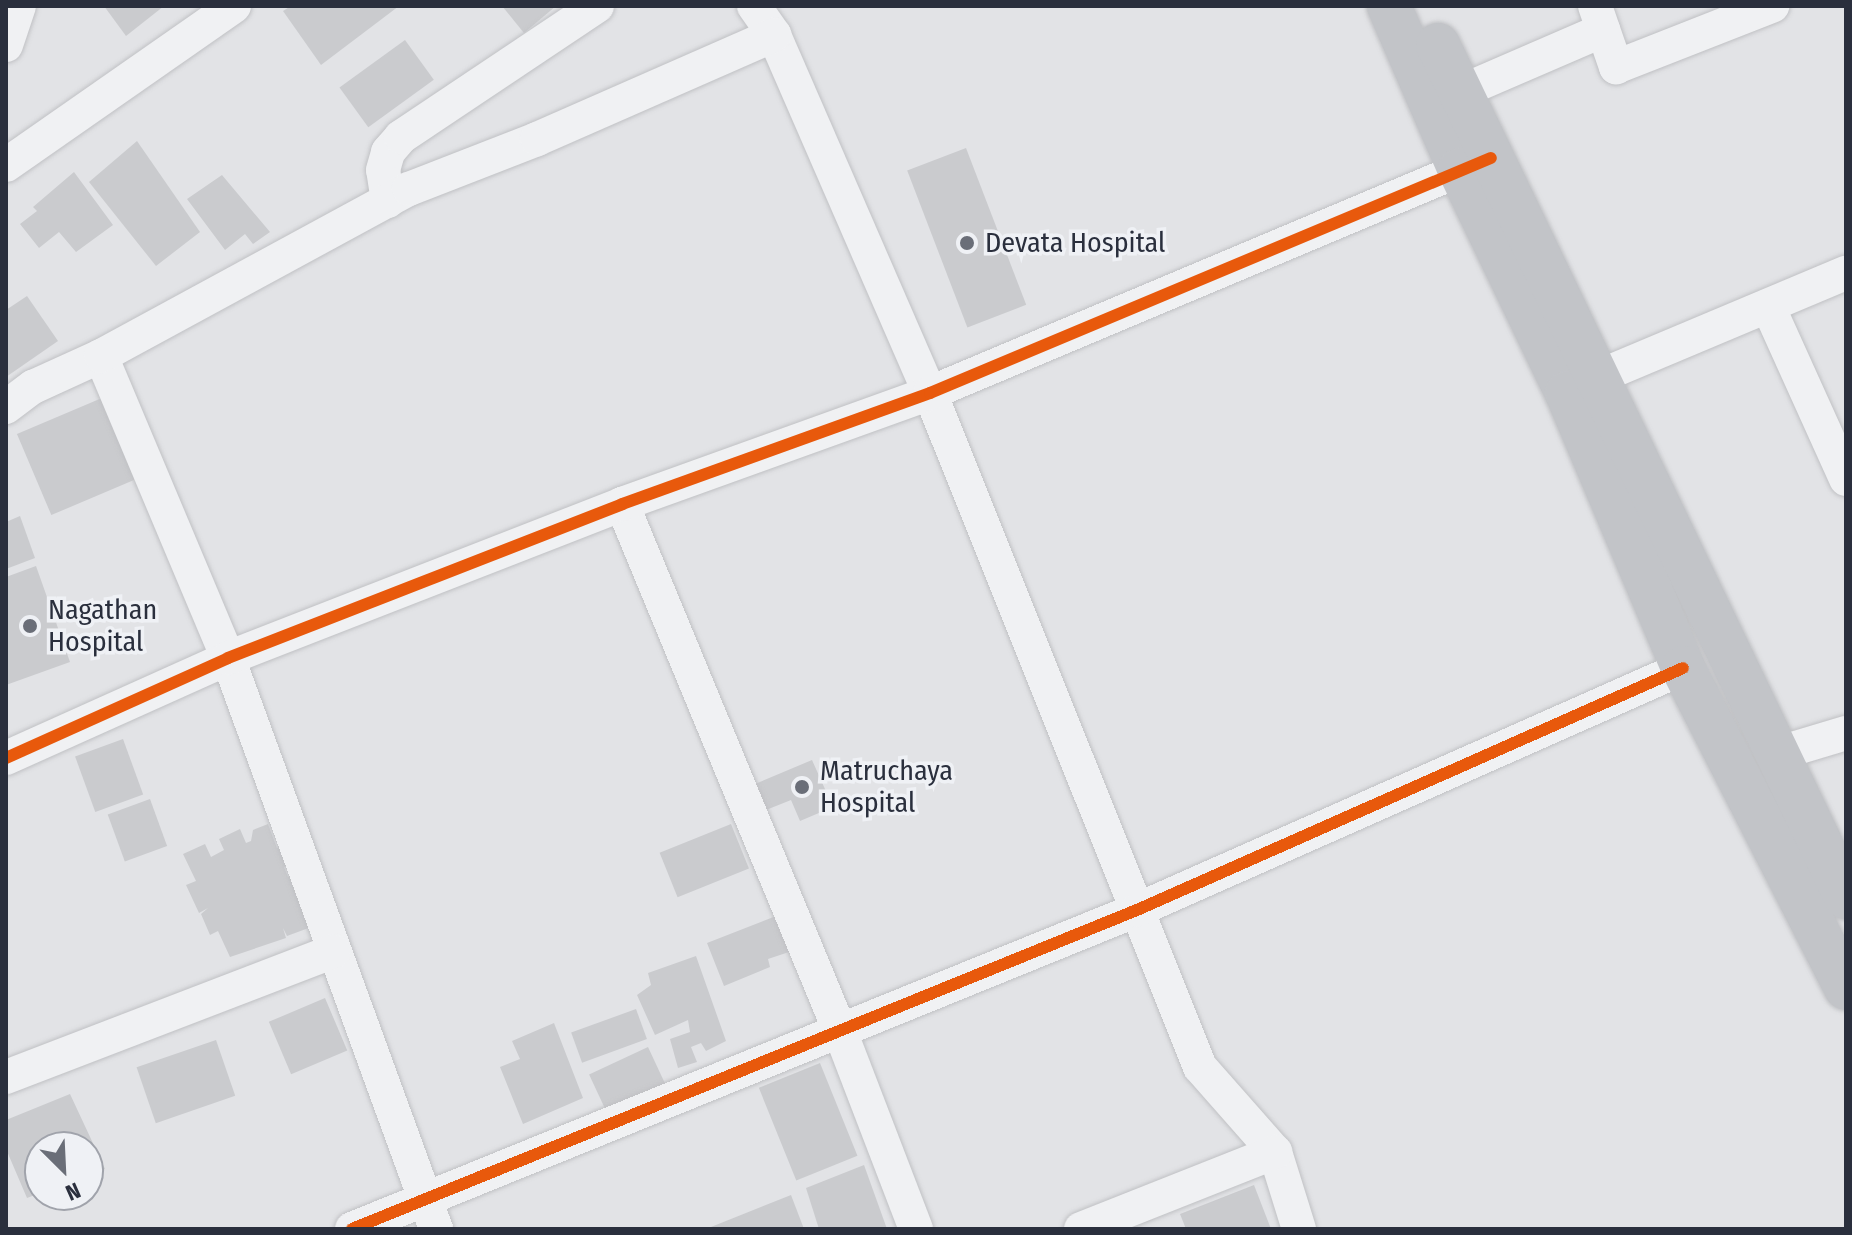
<!DOCTYPE html>
<style>
body{margin:0}
#map{position:relative;width:1852px;height:1235px;overflow:hidden;background:#e2e3e6;font-family:"Fira Sans Condensed",sans-serif}
div>[style]{position:absolute}
.building>*{inset:0;background:#cacbce;transform-origin:0 0}
.roads{filter:drop-shadow(0 0 2px #c0c1c4) drop-shadow(0 0 2px #c0c1c4)}
.minor>*{height:34px;margin:-17px;padding:0 17px;transform-origin:17px;border-radius:17px;background:#f0f1f3}
.secondary>*{height:44px;margin:-22px;padding:0 22px;transform-origin:22px;border-radius:22px;background:#c2c4c8}
.cycleway>*{height:12px;margin:-6px;padding:0 6px;transform-origin:6px;border-radius:6px;background:#e8590c}
.dots>*{width:22px;height:22px;translate:-50% -50%;box-sizing:border-box;border:4px solid #eff1f5;border-radius:50%}
span{translate:-50% -50%;white-space:nowrap;text-align:center;line-height:1.15;-webkit-text-stroke:7px #eff1f5;paint-order:stroke}
.poi-label{font-size:28px;color:#2a2f3d}
.left{translate:0 -50%;text-align:left}
.frame{position:absolute;inset:0;border:8px solid #2a2f3d;pointer-events:none}
.north{position:absolute;left:24px;top:1131px;width:80px;height:80px;box-sizing:border-box;background:#eff1f5;border:2px solid #a0a3ab;border-radius:50%;rotate:156deg;font-size:22px;font-weight:700;line-height:32px;text-align:center;color:#2a2f3d}
.north::after{content:'';display:block;margin:auto;width:28px;height:36px;background:#6a6e78;clip-path:polygon(50% 0,100% 100%,50% 72%,0 100%)}
</style>
<div id="map">
<div class="building">
<div style="clip-path:polygon(104px 6px,164px 6px,126px 36px)"></div>
<div style="clip-path:polygon(291px 6px,399px 6px,321px 65px,283px 11px)"></div>
<div style="clip-path:polygon(502px 6px,556px 6px,524px 33px)"></div>
<div style="left:405px;top:40px;width:49px;height:81px;rotate:54deg"></div>
<div style="clip-path:polygon(137px 141px,200px 232px,156px 266px,89px 182px)"></div>
<div style="left:966px;top:148px;width:168px;height:63px;rotate:69deg"></div>
<div style="clip-path:polygon(74px 172px,113px 225px,76px 252px,59px 232px,39px 248px,20px 224px,37px 211px,33px 207px)"></div>
<div style="clip-path:polygon(222px 175px,270px 232px,253px 244px,245px 234px,225px 250px,187px 199px)"></div>
<div style="clip-path:polygon(27px 296px,58px 341px,6px 377px,6px 310px)"></div>
<div style="left:109px;top:395px;width:88px;height:100px;rotate:67deg"></div>
<div style="clip-path:polygon(20px 516px,35px 558px,6px 569px,6px 522px)"></div>
<div style="clip-path:polygon(36px 566px,70px 662px,6px 685px,6px 577px)"></div>
<div style="left:123px;top:739px;width:59px;height:51px;rotate:70deg"></div>
<div style="clip-path:polygon(812px 760px,833px 807px,800px 821px,791px 800px,766px 810px,755px 784px)"></div>
<div style="left:150px;top:799px;width:50px;height:45px;rotate:70deg"></div>
<div style="clip-path:polygon(268px 824px,277px 848px,283px 845px,291px 864px,284px 867px,288px 877px,303px 872px,314px 926px,287px 936px,283px 928px,286px 938px,230px 957px,218px 931px,210px 935px,201px 914px,208px 908px,199px 913px,186px 885px,196px 881px,183px 854px,205px 844px,211px 857px,224px 850px,219px 839px,240px 829px,246px 843px,251px 841px,253px 830px)"></div>
<div style="left:731px;top:824px;width:48px;height:77px;rotate:68deg"></div>
<div style="clip-path:polygon(776px 916px,792px 951px,768px 959px,770px 967px,724px 986px,707px 943px)"></div>
<div style="clip-path:polygon(696px 956px,726px 1041px,706px 1051px,701px 1043px,691px 1047px,697px 1062px,678px 1068px,670px 1039px,690px 1032px,688px 1020px,655px 1035px,637px 995px,651px 985px,648px 973px)"></div>
<div style="left:325px;top:998px;width:57px;height:61px;rotate:67deg"></div>
<div style="left:636px;top:1009px;width:32px;height:69px;rotate:70deg"></div>
<div style="clip-path:polygon(554px 1023px,583px 1098px,523px 1124px,500px 1067px,520px 1059px,512px 1041px)"></div>
<div style="left:216px;top:1040px;width:59px;height:84px;rotate:71deg"></div>
<div style="left:648px;top:1047px;width:43px;height:65px;rotate:65deg"></div>
<div style="left:820px;top:1063px;width:100px;height:66px;rotate:68deg"></div>
<div style="clip-path:polygon(70px 1094px,105px 1169px,88px 1175px,88px 1147px,40px 1147px,40px 1193px,27px 1198px,6px 1149px,6px 1120px)"></div>
<div style="clip-path:polygon(864px 1165px,887px 1229px,819px 1229px,806px 1188px)"></div>
<div style="clip-path:polygon(1254px 1185px,1271px 1229px,1186px 1229px,1180px 1214px)"></div>
<div style="clip-path:polygon(791px 1195px,804px 1229px,706px 1229px)"></div>
</div>
<div class="roads">
<div class="minor">
<div style="left:754px;top:6px;width:35px;rotate:55deg"></div>
<div style="left:774px;top:35px;width:391px;rotate:66.5deg"></div>
<div style="left:930px;top:393px;width:726px;rotate:68.17deg"></div>
<div style="left:1200px;top:1067px;width:113px;rotate:48.6deg"></div>
<div style="left:1275px;top:1152px;width:81px;rotate:72.7deg"></div>
<div style="left:1595px;top:6px;width:65px;rotate:71deg"></div>
<div style="left:1616px;top:67px;width:168px;rotate:-21.4deg"></div>
<div style="left:6px;top:45px;width:41px;rotate:-71.6deg"></div>
<div style="left:1460px;top:92px;width:156px;rotate:-23.4deg"></div>
<div style="left:6px;top:165px;width:278px;rotate:-34.9deg"></div>
<div style="left:388px;top:201px;width:31px;rotate:-99deg"></div>
<div style="left:383px;top:170px;width:19px;rotate:-74deg"></div>
<div style="left:388px;top:152px;width:20px;rotate:-49deg"></div>
<div style="left:401px;top:137px;width:236px;rotate:-33.8deg"></div>
<div style="left:1768px;top:306px;width:190px;rotate:65.7deg"></div>
<div style="left:101px;top:356px;width:328px;rotate:67.2deg"></div>
<div style="left:228px;top:658px;width:608px;rotate:69.98deg"></div>
<div style="left:1598px;top:377px;width:269px;rotate:-22.8deg"></div>
<div style="left:6px;top:407px;width:34px;rotate:-37deg"></div>
<div style="left:33px;top:387px;width:75px;rotate:-24.5deg"></div>
<div style="left:101px;top:356px;width:350px;rotate:-28.5deg"></div>
<div style="left:409px;top:189px;width:137px;rotate:-21.3deg"></div>
<div style="left:537px;top:139px;width:259px;rotate:-23.7deg"></div>
<div style="left:622px;top:504px;width:570px;rotate:67.53deg"></div>
<div style="left:840px;top:1031px;width:212px;rotate:69deg"></div>
<div style="left:1776px;top:754px;width:73px;rotate:-16.7deg"></div>
<div style="left:6px;top:758px;width:243px;rotate:-24.2deg"></div>
<div style="left:228px;top:658px;width:423px;rotate:-21.3deg"></div>
<div style="left:622px;top:504px;width:327px;rotate:-19.8deg"></div>
<div style="left:930px;top:393px;width:575px;rotate:-22.82deg"></div>
<div style="left:6px;top:1077px;width:351px;rotate:-21deg"></div>
<div style="left:352px;top:1229px;width:847px;rotate:-22.12deg"></div>
<div style="left:1137px;top:910px;width:597px;rotate:-23.9deg"></div>
<div style="left:1081px;top:1229px;width:209px;rotate:-21.6deg"></div>
</div>
<div class="secondary">
<div style="left:1389px;top:6px;width:179px;rotate:66.6deg"></div>
<div style="left:1460px;top:170px;width:247px;rotate:64.4deg"></div>
<div style="left:1567px;top:393px;width:298px;rotate:67.1deg"></div>
<div style="left:1683px;top:668px;width:359px;rotate:63deg"></div>
<div style="left:1438px;top:45px;width:945px;rotate:64.41deg"></div>
</div>
</div>
<div class="cycleway">
<div style="left:6px;top:758px;width:243px;rotate:-24.2deg"></div>
<div style="left:228px;top:658px;width:423px;rotate:-21.3deg"></div>
<div style="left:622px;top:504px;width:327px;rotate:-19.8deg"></div>
<div style="left:930px;top:393px;width:608px;rotate:-22.73deg"></div>
<div style="left:352px;top:1229px;width:847px;rotate:-22.12deg"></div>
<div style="left:1137px;top:910px;width:597px;rotate:-23.9deg"></div>
</div>
<div class="dots">
<div style="left:967px;top:243px;background:#6a6e78"></div>
<div style="left:30px;top:626px;background:#6a6e78"></div>
<div style="left:802px;top:787px;background:#6a6e78"></div>
</div>
<div class="poi-label">
<span class="left" style="left:985px;top:243px">Devata Hospital</span>
<span class="left" style="left:48px;top:626px">Nagathan<br>Hospital</span>
<span class="left" style="left:820px;top:787px">Matruchaya<br>Hospital</span>
</div>
<div class="frame"></div>
<div class="north">N</div>
</div>
